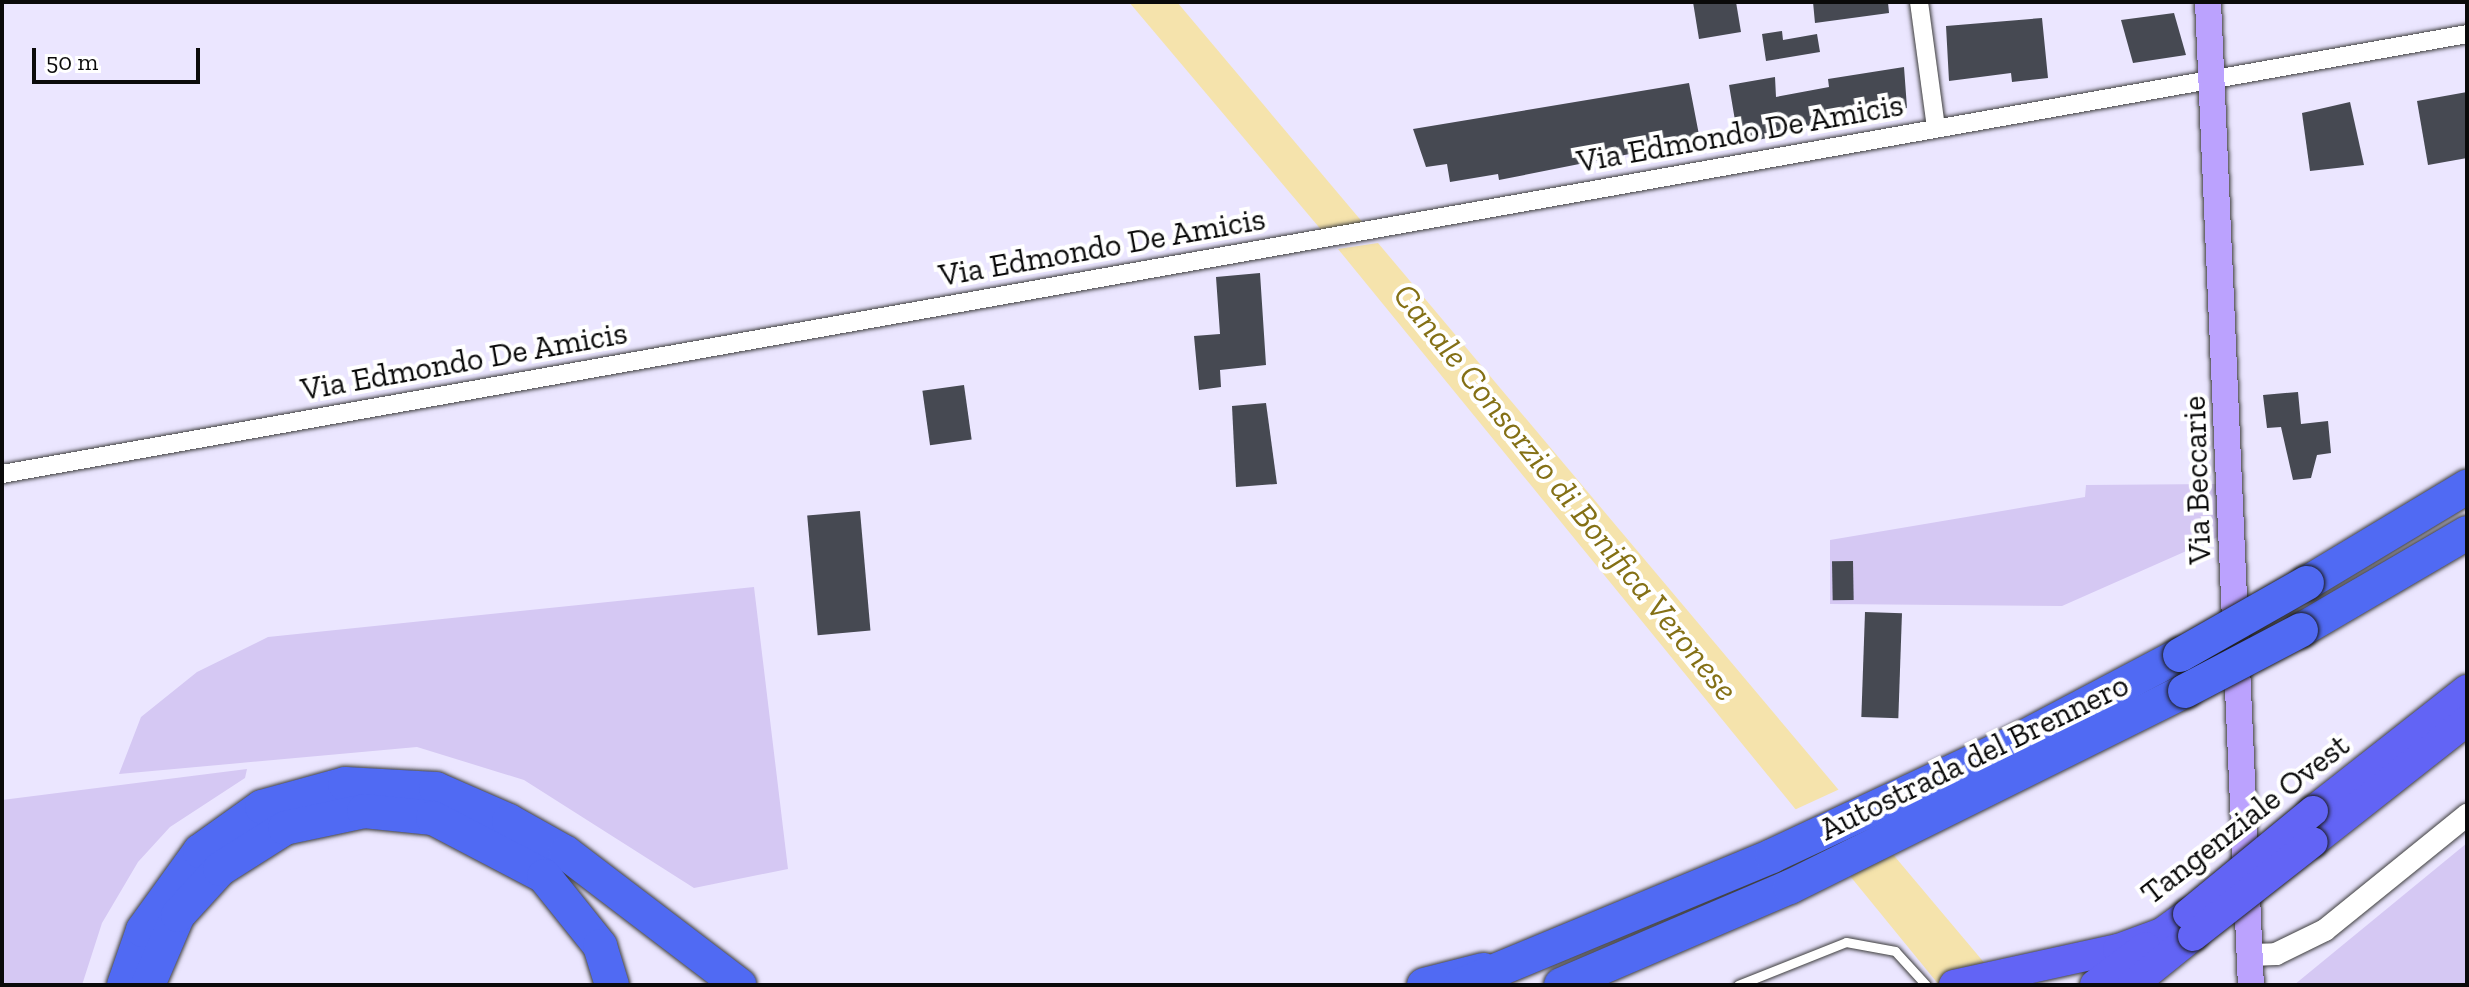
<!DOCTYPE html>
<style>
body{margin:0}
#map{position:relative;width:2469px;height:987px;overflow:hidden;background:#ebe6ff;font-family:"Zilla Slab",serif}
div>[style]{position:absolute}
.farmland>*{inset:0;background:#d5c8f3}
.water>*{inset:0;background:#f5e3ac}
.pier>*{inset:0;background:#ebe6ff}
.building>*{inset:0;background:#464952;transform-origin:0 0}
.roads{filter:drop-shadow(0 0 2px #3d3d3d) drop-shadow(0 0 2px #3d3d3d)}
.service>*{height:9px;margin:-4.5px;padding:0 4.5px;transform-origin:4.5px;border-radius:4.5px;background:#fff}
.minor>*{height:18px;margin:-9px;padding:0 9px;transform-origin:9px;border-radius:9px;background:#fff}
.tertiary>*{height:22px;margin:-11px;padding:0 11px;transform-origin:11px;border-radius:11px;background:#fff}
.secondary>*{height:26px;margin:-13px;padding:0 13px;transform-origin:13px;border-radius:13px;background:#bba2fe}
.trunk>*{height:30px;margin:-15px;padding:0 15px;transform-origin:15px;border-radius:15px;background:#6264f5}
.motorway>*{height:34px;margin:-17px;padding:0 17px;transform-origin:17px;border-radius:17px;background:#506af3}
.bridges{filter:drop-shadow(0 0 2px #1b1b1b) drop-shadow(0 0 2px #1b1b1b)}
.trunk-bridge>*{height:30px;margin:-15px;padding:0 15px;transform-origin:15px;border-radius:15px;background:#6264f5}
.motorway-bridge>*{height:34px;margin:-17px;padding:0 17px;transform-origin:17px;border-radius:17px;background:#506af3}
span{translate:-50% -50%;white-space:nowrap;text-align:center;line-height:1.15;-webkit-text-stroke:8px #fff;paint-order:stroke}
.street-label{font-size:32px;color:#0a0a0a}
.water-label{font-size:34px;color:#847015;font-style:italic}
.frame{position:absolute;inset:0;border:4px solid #0a0a0a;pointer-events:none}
.scale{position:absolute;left:32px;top:48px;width:168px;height:36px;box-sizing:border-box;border:4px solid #0a0a0a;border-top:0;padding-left:10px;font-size:24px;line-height:28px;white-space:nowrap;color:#0a0a0a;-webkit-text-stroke:6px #fff;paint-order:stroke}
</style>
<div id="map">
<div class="farmland">
<div style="clip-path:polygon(2216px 484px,2218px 537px,2062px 606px,1830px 604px,1830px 540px,2085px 497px,2086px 485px)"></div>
<div style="clip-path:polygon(754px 587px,788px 869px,694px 888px,524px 780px,417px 747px,119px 774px,141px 717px,197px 672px,268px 637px)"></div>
<div style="clip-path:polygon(247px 769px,245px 778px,170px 827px,138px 862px,102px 923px,82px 985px,2px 985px,2px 800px)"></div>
<div style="clip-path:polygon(2467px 843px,2467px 985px,2294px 985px)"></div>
</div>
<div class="water">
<div style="clip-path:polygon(1129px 2px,1177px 2px,1364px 224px,1323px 232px)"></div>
<div style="clip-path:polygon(1378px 243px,2003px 985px,1939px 985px,1338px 249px)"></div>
</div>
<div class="pier">
<div style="clip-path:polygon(1842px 788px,1895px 851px,1844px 875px,1792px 811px)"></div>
</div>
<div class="building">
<div style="clip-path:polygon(1693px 2px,1736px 2px,1741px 32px,1699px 39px)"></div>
<div style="clip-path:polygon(1813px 2px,1888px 2px,1889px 13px,1815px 23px)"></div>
<div style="clip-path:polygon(2174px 13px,2186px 55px,2133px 63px,2121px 20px)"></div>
<div style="clip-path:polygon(2042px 18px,2048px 78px,2012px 82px,2011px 73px,1949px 81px,1946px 26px)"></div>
<div style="clip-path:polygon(1782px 31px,1783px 40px,1817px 34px,1820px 52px,1766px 61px,1762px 34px)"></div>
<div style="clip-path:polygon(1904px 67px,1907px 108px,1739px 144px,1729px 85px,1775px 77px,1776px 97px,1829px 87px,1828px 79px)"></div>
<div style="clip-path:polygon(1689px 83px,1700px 140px,1499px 180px,1498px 174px,1450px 182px,1447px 164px,1426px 167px,1413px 129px)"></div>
<div style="clip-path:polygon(2467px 92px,2467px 158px,2428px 165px,2417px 101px)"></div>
<div style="clip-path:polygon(2350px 102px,2364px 165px,2310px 171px,2302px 113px)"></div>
<div style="clip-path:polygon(1260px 273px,1266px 365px,1220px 370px,1221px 387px,1199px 390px,1194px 336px,1220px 334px,1216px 277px)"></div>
<div style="left:964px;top:385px;width:55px;height:42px;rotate:82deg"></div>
<div style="clip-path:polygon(2298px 392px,2301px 424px,2328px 421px,2331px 453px,2317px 455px,2311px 478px,2293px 480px,2281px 427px,2267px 428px,2263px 395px)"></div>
<div style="clip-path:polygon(1266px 403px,1277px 484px,1236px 487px,1232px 406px)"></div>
<div style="left:860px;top:511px;width:120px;height:53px;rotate:85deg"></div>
<div style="left:1853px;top:561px;width:39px;height:21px;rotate:89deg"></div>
<div style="left:1865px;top:612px;width:37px;height:105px;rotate:2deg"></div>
</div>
<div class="roads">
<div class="service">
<div style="left:1738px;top:985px;width:116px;rotate:-21.7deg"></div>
<div style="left:1846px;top:942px;width:50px;rotate:10.4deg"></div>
<div style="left:1895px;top:951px;width:46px;rotate:47.6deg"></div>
</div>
<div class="minor">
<div style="left:1919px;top:2px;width:127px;rotate:82.3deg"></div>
<div style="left:2px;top:474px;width:2504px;rotate:-10.12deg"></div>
</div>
<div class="tertiary">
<div style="left:2251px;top:955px;width:25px;rotate:-2deg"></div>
<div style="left:2276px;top:954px;width:55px;rotate:-26.1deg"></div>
<div style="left:2325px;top:930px;width:183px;rotate:-39deg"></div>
</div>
<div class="secondary">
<div style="left:2208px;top:2px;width:984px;rotate:87.5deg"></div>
</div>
<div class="trunk">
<div style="left:2313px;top:811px;width:196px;rotate:-38.2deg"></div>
<div style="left:2313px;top:842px;width:196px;rotate:-38.2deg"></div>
<div style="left:1954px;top:985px;width:168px;rotate:-12.4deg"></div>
<div style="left:2118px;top:949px;width:47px;rotate:-20deg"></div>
<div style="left:2162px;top:933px;width:32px;rotate:-36deg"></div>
<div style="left:2095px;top:985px;width:63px;rotate:-37.2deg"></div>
<div style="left:2132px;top:985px;width:78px;rotate:-38.8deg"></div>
</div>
<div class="motorway">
<div style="left:2307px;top:583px;width:187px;rotate:-31deg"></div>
<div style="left:2301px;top:630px;width:192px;rotate:-30.3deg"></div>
<div style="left:124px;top:985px;width:58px;rotate:-70.9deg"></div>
<div style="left:143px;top:930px;width:97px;rotate:-54.2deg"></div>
<div style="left:200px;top:851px;width:76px;rotate:-35.4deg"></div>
<div style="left:262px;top:807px;width:86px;rotate:-15.5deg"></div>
<div style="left:345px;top:784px;width:91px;rotate:3.1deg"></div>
<div style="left:436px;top:789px;width:80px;rotate:23.7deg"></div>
<div style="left:509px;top:821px;width:65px;rotate:29.3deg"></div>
<div style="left:566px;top:853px;width:218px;rotate:37.3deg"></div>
<div style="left:148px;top:985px;width:76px;rotate:-66.8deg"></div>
<div style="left:178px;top:915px;width:62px;rotate:-47.6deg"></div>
<div style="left:220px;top:869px;width:77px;rotate:-32.2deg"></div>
<div style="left:285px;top:828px;width:81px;rotate:-12.1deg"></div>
<div style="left:364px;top:811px;width:69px;rotate:5.8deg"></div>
<div style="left:433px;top:818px;width:125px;rotate:27.6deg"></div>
<div style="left:544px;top:876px;width:90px;rotate:51.3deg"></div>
<div style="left:600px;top:946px;width:41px;rotate:72.9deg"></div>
<div style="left:1424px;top:985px;width:61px;rotate:-14.3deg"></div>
<div style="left:1461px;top:985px;width:337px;rotate:-22.5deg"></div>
<div style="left:1772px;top:856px;width:262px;rotate:-25.1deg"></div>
<div style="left:2009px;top:745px;width:193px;rotate:-27.8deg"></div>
<div style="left:1561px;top:985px;width:249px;rotate:-23.2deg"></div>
<div style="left:1790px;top:887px;width:441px;rotate:-26.4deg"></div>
</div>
</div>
<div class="bridges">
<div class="trunk-bridge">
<div style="left:2188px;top:914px;width:162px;rotate:-39.5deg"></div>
<div style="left:2193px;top:936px;width:152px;rotate:-38.1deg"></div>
</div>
<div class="motorway-bridge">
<div style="left:2180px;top:655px;width:146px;rotate:-29.6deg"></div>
<div style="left:2185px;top:691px;width:131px;rotate:-27.7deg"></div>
</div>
</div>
<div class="street-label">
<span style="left:1740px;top:133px;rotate:-10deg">Via Edmondo De Amicis</span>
<span style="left:1102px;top:247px;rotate:-10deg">Via Edmondo De Amicis</span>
<span style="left:464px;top:361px;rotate:-10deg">Via Edmondo De Amicis</span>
<span style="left:2197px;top:480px;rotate:-92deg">Via Beccarie</span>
<span style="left:1974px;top:757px;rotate:-26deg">Autostrada del Brennero</span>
<span style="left:2245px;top:819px;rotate:-38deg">Tangenziale Ovest</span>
</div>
<div class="water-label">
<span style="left:1566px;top:492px;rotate:51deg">Canale Consorzio di Bonifica Veronese</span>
</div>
<div class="frame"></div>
<div class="scale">50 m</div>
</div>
